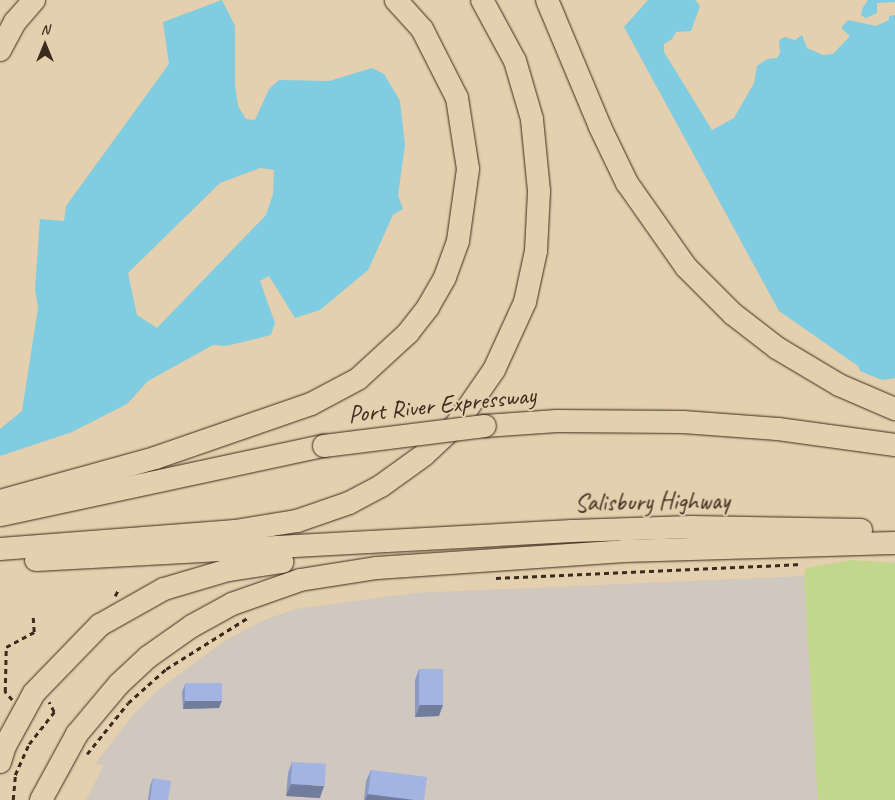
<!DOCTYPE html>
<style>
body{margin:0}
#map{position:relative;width:895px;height:800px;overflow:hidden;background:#e4cfae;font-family:Caveat,sans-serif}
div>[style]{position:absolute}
.built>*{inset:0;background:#d0c7be}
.green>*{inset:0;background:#c1d78d}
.water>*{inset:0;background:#80cce0}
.path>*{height:2.5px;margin-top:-1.25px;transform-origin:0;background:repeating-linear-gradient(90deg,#3b2a1e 0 5px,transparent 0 9px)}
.roads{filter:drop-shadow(0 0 1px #3b2a1e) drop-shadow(0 0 1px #3b2a1e)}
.motorway>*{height:22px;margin:-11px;padding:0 11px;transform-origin:11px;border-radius:11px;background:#e4cfae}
.bridges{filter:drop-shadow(0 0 1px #3b2a1e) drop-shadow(0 0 1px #3b2a1e)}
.motorway-bridge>*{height:22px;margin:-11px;padding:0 11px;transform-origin:11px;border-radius:11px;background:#e4cfae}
.wall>*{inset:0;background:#8c9ac2}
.shaded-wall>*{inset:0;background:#727d9e}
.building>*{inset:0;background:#a3b3e2;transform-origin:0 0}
span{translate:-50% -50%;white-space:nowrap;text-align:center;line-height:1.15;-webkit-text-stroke:4px #e4cfae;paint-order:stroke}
.street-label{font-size:25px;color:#3b2a1e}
.north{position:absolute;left:20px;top:20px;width:50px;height:50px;-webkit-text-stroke:4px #e4cfae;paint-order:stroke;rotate:0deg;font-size:14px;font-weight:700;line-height:20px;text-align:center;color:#3b2a1e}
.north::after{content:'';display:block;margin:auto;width:18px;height:22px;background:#3b2a1e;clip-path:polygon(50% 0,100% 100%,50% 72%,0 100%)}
</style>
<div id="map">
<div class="built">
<div style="clip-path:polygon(804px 576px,818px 800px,86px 800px,104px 765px,95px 764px,132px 716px,159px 689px,223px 642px,264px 620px,296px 609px,414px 593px)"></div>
</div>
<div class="green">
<div style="clip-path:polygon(852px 560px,895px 563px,895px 800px,818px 800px,804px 576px,806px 568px)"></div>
</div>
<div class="water">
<div style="clip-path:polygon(evenodd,222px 0,235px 26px,235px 85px,238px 106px,246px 119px,255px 120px,269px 89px,279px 80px,329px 81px,372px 68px,384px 74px,400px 101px,405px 145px,398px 195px,403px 209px,393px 215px,368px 270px,320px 310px,295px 318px,269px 276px,260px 281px,275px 323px,271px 335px,226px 346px,213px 345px,148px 381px,127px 404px,72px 432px,0 456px,0 429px,22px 411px,38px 308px,35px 289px,40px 219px,64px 221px,66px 206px,169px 64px,163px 22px,222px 0,260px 168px,274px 170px,273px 194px,266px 215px,157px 328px,137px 315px,128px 273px,220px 183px,260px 168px)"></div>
<div style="clip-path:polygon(648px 0,695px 0,700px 6px,691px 31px,676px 32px,672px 39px,664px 44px,664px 52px,712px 130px,734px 118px,754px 83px,757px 66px,767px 59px,777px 58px,780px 53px,779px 40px,785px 37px,795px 40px,802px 35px,807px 48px,823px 55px,833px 54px,850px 36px,841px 28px,848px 20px,876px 26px,889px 20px,889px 16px,895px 15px,895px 378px,882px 380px,860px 371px,858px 366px,779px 311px,624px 27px)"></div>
<div style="clip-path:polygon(868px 0,895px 0,895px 2px,877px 3px,877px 13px,866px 18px,861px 15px,862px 9px)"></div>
</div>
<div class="path">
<div style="left:496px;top:578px;width:306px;rotate:-2.6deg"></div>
<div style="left:115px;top:596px;width:7px;rotate:-63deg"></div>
<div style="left:12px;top:700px;width:11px;rotate:-131deg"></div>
<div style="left:5px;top:692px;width:45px;rotate:-88.7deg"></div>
<div style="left:6px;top:647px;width:32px;rotate:-28deg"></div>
<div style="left:34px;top:632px;width:15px;rotate:-94deg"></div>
<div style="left:87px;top:754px;width:65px;rotate:-51.2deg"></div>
<div style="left:128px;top:703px;width:51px;rotate:-41.8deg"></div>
<div style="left:166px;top:669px;width:98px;rotate:-32.1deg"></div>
<div style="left:13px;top:800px;width:25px;rotate:-85deg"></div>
<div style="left:15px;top:775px;width:34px;rotate:-66deg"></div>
<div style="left:29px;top:744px;width:41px;rotate:-52deg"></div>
<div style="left:54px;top:712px;width:11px;rotate:-117deg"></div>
</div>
<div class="roads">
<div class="motorway">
<div style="left:547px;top:0;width:138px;rotate:67.3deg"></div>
<div style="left:600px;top:127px;width:62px;rotate:64.3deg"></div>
<div style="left:627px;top:183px;width:103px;rotate:54.9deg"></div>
<div style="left:686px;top:267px;width:66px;rotate:45deg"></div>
<div style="left:733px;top:314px;width:56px;rotate:37.7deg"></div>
<div style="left:777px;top:348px;width:72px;rotate:30.8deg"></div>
<div style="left:839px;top:385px;width:61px;rotate:23.2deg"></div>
<div style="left:0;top:50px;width:32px;rotate:-62deg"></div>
<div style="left:15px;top:22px;width:29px;rotate:-49deg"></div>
<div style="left:485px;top:426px;width:72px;rotate:-4deg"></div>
<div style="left:557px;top:421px;width:126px;rotate:0.5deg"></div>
<div style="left:683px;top:422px;width:95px;rotate:4.2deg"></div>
<div style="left:778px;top:429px;width:118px;rotate:7.8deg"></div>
<div style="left:0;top:501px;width:161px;rotate:-15.5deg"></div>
<div style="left:155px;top:458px;width:165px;rotate:-19.1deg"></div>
<div style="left:311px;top:404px;width:53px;rotate:-28deg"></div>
<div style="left:358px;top:379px;width:68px;rotate:-42.6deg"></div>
<div style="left:408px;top:333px;width:33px;rotate:-52deg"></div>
<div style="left:428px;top:307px;width:34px;rotate:-60deg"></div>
<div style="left:445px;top:277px;width:38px;rotate:-70deg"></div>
<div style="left:458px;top:241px;width:73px;rotate:-82.1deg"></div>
<div style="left:468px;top:169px;width:72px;rotate:-98.8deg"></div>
<div style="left:457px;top:98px;width:77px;rotate:-116.9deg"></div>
<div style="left:422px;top:29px;width:39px;rotate:-132deg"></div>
<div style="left:1px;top:515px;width:330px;rotate:-12.1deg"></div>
<div style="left:0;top:549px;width:236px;rotate:-4.4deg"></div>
<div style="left:235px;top:531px;width:63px;rotate:-9.2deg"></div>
<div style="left:297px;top:521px;width:55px;rotate:-19.1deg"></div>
<div style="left:349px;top:503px;width:36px;rotate:-28deg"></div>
<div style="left:381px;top:486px;width:53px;rotate:-35.8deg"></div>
<div style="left:424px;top:455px;width:44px;rotate:-43.2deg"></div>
<div style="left:456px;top:425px;width:67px;rotate:-55.4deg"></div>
<div style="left:494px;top:370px;width:75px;rotate:-65.5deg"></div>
<div style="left:525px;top:302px;width:52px;rotate:-77.8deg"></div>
<div style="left:536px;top:251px;width:60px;rotate:-87.1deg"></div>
<div style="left:539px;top:191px;width:72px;rotate:-95.6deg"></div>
<div style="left:532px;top:119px;width:60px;rotate:-106.3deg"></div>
<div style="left:515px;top:61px;width:69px;rotate:-118.4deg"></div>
<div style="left:36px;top:560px;width:537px;rotate:-3.1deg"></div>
<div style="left:572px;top:531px;width:119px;rotate:-1.9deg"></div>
<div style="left:691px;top:527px;width:170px;rotate:1deg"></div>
<div style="left:0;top:762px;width:17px;rotate:-73deg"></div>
<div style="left:5px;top:746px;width:60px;rotate:-61.3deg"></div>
<div style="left:34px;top:693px;width:95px;rotate:-45.9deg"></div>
<div style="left:100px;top:625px;width:73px;rotate:-29.4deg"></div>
<div style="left:164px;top:589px;width:67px;rotate:-16.5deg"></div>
<div style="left:228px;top:570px;width:55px;rotate:-8.4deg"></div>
<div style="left:41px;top:800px;width:75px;rotate:-61.4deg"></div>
<div style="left:77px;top:734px;width:65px;rotate:-50deg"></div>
<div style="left:119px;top:684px;width:40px;rotate:-43deg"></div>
<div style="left:148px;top:657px;width:54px;rotate:-35.2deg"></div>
<div style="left:192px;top:626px;width:46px;rotate:-28.8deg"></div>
<div style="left:232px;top:604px;width:72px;rotate:-19.4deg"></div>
<div style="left:300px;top:580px;width:78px;rotate:-8.9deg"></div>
<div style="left:377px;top:568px;width:248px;rotate:-3.9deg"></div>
<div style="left:624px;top:551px;width:271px;rotate:-1.7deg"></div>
</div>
</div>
<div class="bridges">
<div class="motorway-bridge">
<div style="left:324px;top:446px;width:162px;rotate:-7.1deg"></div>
</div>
</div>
<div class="wall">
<div style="clip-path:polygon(419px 669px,439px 716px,415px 717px,415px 680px)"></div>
<div style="clip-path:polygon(185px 684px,219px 708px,183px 709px,182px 692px)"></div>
<div style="clip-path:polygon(292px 762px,320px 798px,286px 796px,288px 773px)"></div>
<div style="clip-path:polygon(371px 770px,424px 800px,364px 800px,366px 781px)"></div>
<div style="clip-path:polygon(153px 778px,168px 800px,148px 800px,150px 786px)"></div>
</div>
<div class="shaded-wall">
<div style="clip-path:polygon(185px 701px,222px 701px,219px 708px,183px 709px)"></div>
<div style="clip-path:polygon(420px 705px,443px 705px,439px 716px,415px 717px)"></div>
<div style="clip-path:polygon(291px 784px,324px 786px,320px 798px,286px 796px)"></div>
<div style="clip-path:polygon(368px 794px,415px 800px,365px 800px)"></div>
</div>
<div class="building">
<div style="left:419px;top:669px;width:24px;height:36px"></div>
<div style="left:222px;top:683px;width:18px;height:37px;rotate:90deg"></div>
<div style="left:292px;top:762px;width:34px;height:22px;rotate:3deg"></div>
<div style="clip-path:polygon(371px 770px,427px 777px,424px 800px,415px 800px,368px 794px)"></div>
<div style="clip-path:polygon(153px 778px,171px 781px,168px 800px,150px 800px)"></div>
</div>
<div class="street-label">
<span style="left:442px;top:405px;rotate:-6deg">Port River Expressway</span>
<span style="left:652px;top:502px;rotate:-1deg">Salisbury Highway</span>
</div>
<div class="north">N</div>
</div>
